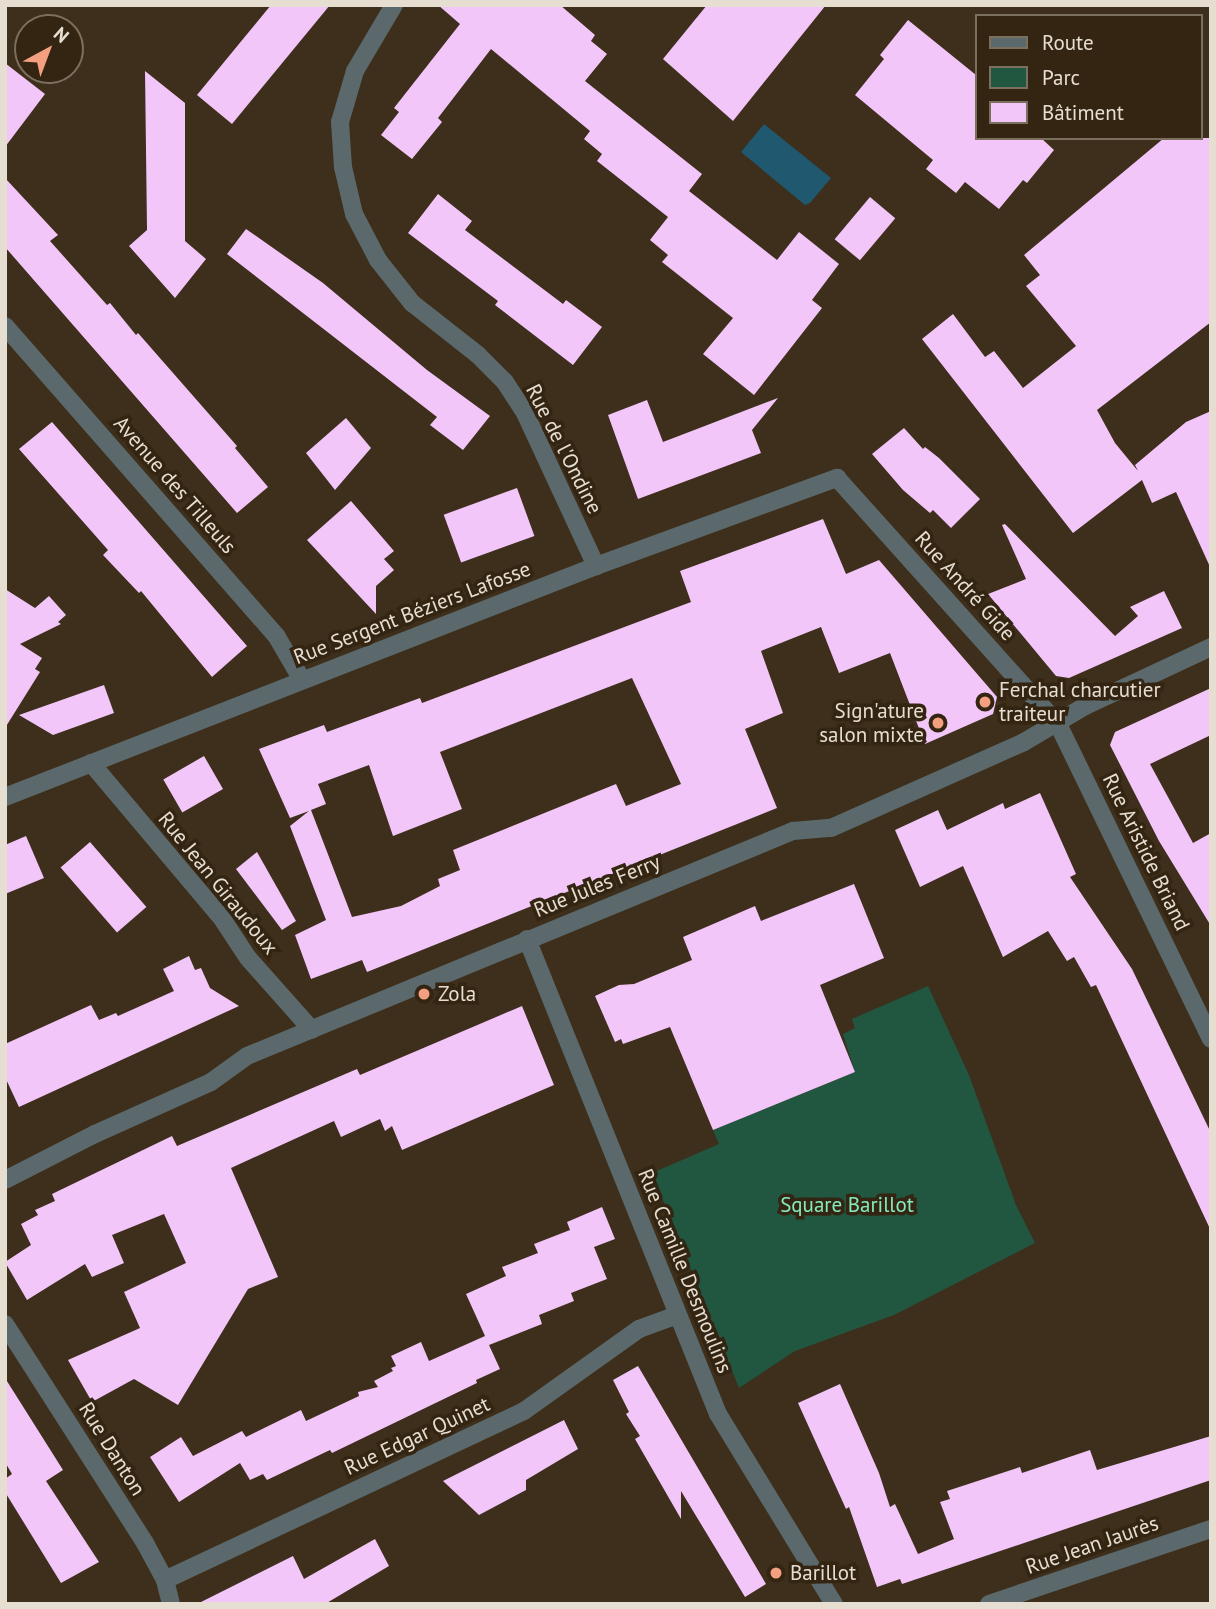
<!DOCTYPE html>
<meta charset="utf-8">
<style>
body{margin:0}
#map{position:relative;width:1216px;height:1609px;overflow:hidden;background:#3d2f1b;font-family:"PT Sans",sans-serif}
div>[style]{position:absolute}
.green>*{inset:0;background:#215641}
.water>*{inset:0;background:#1f586f}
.building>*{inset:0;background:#f3c6fa;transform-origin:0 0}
.minor>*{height:18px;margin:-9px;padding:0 9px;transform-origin:9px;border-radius:9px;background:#5b696c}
.dots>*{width:19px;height:19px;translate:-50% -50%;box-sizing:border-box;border:4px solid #332511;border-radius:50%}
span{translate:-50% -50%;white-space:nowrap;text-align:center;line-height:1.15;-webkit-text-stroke:7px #332511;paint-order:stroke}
.street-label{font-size:21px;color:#e7ded2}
.poi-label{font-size:21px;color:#e7ded2}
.left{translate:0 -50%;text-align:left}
.right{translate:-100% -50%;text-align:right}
.park-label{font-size:21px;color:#84ebbe}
.frame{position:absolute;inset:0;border:7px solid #e7ded2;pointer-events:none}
.legend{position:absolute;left:975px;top:14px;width:228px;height:126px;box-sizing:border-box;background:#332511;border:2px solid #7b6f5e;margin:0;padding:9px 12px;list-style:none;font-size:21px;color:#e7ded2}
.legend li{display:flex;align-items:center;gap:14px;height:35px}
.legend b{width:35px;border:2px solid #7b6f5e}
.north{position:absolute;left:14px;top:14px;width:70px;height:70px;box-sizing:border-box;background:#332511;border:2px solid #7b6f5e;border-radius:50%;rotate:41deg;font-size:19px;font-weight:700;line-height:28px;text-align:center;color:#e7ded2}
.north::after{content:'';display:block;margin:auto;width:24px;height:32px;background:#f2a07f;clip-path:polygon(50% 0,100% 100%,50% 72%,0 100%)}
</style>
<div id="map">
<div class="green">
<div style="clip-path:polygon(928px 986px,969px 1075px,1016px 1205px,1035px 1243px,894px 1315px,795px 1351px,739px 1388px,652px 1173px,719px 1144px,713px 1130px,855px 1072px,843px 1034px,855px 1028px,852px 1019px)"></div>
</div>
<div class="water">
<div style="clip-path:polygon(764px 124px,831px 178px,810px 203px,805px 205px,741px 152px)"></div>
</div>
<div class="building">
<div style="clip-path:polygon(271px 5px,330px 5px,232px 124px,197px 95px)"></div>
<div style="clip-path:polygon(438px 5px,560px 5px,595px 35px,591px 41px,607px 54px,585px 81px,702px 174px,689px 191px,777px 260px,799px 232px,839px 264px,812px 300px,822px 308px,754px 395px,703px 354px,733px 318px,662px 262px,668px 255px,650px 240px,668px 217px,597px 161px,602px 154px,584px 139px,590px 131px,491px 49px,438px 118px,442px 122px,412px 159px,381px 135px,399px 112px,394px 108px,460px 24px)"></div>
<div style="clip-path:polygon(707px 5px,826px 5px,733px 121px,663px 59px)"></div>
<div style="clip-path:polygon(908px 20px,976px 75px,976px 138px,1041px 138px,1054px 150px,1027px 183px,1023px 180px,999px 209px,965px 182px,956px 193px,926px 169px,933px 160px,855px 95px,884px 59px,880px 55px)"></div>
<div style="clip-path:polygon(5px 63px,45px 94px,5px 147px)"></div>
<div style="clip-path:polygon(145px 71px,185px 103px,185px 241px,206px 259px,175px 298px,129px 246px,147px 230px)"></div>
<div style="clip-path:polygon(1164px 138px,1211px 138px,1211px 322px,1097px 410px,1115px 443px,1138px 471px,1135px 465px,1186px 422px,1211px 411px,1211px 569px,1176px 492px,1152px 503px,1142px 480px,1073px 533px,922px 339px,953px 314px,985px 357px,994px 351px,1023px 388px,1076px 346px,1026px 286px,1040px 275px,1024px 255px)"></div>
<div style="clip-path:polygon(5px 178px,58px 235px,50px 241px,107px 305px,110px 303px,136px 335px,138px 333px,237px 446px,235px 448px,268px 487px,237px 513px,5px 247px)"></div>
<div style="clip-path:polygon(438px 194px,472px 221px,465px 230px,563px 304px,566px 300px,602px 327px,573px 365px,495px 305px,498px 301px,408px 233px)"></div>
<div style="left:870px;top:197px;width:33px;height:55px;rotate:40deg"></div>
<div style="clip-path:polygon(246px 229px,323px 283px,427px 370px,490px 416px,463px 450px,430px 425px,437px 417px,227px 254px)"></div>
<div style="clip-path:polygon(778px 398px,752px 430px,761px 453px,638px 499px,608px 415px,647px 400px,663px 442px)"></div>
<div style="clip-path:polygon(346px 418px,371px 448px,335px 490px,306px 453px)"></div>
<div style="clip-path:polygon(52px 422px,247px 646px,212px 677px,141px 591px,139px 593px,103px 555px,108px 550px,19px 449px)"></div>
<div style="clip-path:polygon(904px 428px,923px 449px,925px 447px,939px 458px,980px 499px,951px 528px,933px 510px,930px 513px,903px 490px,872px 454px)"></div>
<div style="left:517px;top:488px;width:51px;height:78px;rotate:70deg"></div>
<div style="clip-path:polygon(351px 501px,394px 551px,384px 559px,394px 570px,376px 586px,376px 614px,307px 540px)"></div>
<div style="clip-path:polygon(evenodd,823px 519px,846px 574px,879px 560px,997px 697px,993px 714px,925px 744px,890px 653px,839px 673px,821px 627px,761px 651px,783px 713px,745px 729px,777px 808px,367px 972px,362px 960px,311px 979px,295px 935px,326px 920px,290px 826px,309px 811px,290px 818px,259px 749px,324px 725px,327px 732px,420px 698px,422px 703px,691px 602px,680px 571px,823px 519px,632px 678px,681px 784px,626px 806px,616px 784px,453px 850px,460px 870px,438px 879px,440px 886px,401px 906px,352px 917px,311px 810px,326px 804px,318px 784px,369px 765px,393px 836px,462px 809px,440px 752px,632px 678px)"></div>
<div style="clip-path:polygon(1005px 524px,1115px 636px,1138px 616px,1130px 607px,1164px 591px,1182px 628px,1069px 678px,1056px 676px,988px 594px,1026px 579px,1002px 525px)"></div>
<div style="clip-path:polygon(5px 589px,35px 608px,49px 596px,66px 615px,58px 622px,61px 624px,20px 644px,42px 658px,35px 669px,40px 672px,5px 728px)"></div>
<div style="clip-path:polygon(104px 685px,114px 713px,53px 735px,19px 715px)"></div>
<div style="clip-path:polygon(1211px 688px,1211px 735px,1150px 764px,1193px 843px,1211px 833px,1211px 926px,1159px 841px,1110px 745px,1115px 732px)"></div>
<div style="left:204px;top:756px;width:38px;height:47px;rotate:60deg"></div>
<div style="clip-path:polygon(1040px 793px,1076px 874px,1070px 877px,1132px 969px,1211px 1133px,1211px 1231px,1096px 985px,1091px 987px,1074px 957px,1067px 961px,1048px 931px,1003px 957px,963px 866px,920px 887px,895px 830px,938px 810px,947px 830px,1003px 803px,1005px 809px)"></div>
<div style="clip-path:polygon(26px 836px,44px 878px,5px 894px,5px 845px)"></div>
<div style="left:90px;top:842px;width:86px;height:39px;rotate:49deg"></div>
<div style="clip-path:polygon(257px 852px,296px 921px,282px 930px,236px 869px)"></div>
<div style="clip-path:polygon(854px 884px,884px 958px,820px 985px,855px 1072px,713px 1130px,670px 1027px,623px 1044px,621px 1039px,615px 1042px,595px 996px,619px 985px,634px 984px,692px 960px,683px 937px,755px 906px,761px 921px)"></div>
<div style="clip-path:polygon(189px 956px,195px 970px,201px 968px,210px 988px,239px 1006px,19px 1107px,5px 1077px,5px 1044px,91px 1005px,99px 1020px,116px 1013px,118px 1016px,174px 991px,163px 969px)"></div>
<div style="clip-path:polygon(522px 1006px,554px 1085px,402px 1150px,392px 1126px,385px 1131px,380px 1119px,341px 1137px,334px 1121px,231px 1168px,278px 1277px,248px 1289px,178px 1405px,134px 1379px,92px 1402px,68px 1360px,140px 1328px,124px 1292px,186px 1263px,164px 1214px,112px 1235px,124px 1263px,92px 1277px,85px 1264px,27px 1300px,5px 1262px,31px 1245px,21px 1224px,38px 1215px,35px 1210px,55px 1201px,52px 1194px,172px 1136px,177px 1146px,357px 1069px,360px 1075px)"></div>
<div style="clip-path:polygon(602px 1207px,615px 1239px,594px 1247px,607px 1279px,571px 1293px,574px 1301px,539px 1315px,542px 1324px,489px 1345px,500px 1369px,476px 1380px,477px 1383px,332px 1453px,330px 1450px,267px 1480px,263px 1474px,250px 1480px,240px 1463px,179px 1502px,150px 1457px,181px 1437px,193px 1456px,242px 1431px,246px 1437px,301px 1410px,306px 1421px,359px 1396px,358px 1392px,378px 1387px,374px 1381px,393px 1371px,391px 1368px,396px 1366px,391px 1356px,421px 1342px,429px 1361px,485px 1336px,466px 1294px,506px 1276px,502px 1267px,538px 1253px,534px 1244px,570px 1230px,567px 1222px)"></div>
<div style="clip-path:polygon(638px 1366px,766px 1584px,745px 1597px,681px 1491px,681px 1519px,635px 1439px,640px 1436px,626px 1414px,629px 1412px,613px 1380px)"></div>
<div style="clip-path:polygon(5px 1378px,63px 1470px,46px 1481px,99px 1562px,61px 1583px,5px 1492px,5px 1479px,12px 1474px,5px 1462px)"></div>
<div style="clip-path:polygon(840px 1384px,879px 1473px,890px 1507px,895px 1504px,918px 1554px,954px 1539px,940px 1502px,950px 1499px,947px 1491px,1020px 1467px,1022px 1473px,1090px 1450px,1097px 1470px,1211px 1436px,1211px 1480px,902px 1584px,900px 1579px,877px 1587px,849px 1507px,846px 1509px,798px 1403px)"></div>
<div style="clip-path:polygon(564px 1420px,578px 1449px,526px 1480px,526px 1490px,479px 1515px,443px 1481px)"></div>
<div style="clip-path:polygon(375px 1539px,389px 1566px,325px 1604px,197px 1604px,293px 1556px,304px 1579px)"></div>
</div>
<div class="minor">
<div style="left:394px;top:5px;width:77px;rotate:120.6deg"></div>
<div style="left:355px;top:71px;width:53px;rotate:106.4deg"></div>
<div style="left:340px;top:122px;width:45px;rotate:86.2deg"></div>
<div style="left:343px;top:167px;width:48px;rotate:76.8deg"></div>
<div style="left:354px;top:214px;width:52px;rotate:62.4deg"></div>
<div style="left:378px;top:260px;width:55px;rotate:51.7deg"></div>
<div style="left:412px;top:303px;width:84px;rotate:38.2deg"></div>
<div style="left:478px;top:355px;width:38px;rotate:45deg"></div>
<div style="left:505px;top:382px;width:37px;rotate:57deg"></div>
<div style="left:525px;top:413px;width:169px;rotate:65.1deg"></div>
<div style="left:5px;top:326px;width:413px;rotate:48.8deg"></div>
<div style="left:277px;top:637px;width:50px;rotate:59.8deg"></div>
<div style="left:91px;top:763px;width:205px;rotate:49.9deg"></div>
<div style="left:223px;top:920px;width:45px;rotate:56.7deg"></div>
<div style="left:248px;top:958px;width:96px;rotate:48.4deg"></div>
<div style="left:5px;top:797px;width:635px;rotate:-21.35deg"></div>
<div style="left:596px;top:566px;width:257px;rotate:-20.1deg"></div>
<div style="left:837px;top:478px;width:331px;rotate:48.1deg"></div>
<div style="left:1058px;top:724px;width:350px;rotate:64.1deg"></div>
<div style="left:527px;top:939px;width:512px;rotate:68.09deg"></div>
<div style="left:718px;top:1414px;width:223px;rotate:58.6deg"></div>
<div style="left:5px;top:1180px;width:101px;rotate:-27.1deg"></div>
<div style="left:95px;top:1134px;width:127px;rotate:-24.1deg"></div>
<div style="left:211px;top:1082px;width:44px;rotate:-35.8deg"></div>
<div style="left:247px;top:1056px;width:591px;rotate:-22.4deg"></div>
<div style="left:793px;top:831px;width:38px;rotate:-5deg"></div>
<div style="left:831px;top:828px;width:211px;rotate:-24deg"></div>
<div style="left:1024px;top:742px;width:71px;rotate:-30.5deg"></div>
<div style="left:1085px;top:706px;width:139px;rotate:-25.1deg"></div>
<div style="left:5px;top:1324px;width:260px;rotate:57.4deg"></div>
<div style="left:145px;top:1543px;width:42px;rotate:61.6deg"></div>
<div style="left:165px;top:1580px;width:25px;rotate:76deg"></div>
<div style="left:165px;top:1580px;width:397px;rotate:-25.2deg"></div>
<div style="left:524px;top:1411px;width:141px;rotate:-35.5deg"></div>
<div style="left:639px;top:1329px;width:40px;rotate:-20.2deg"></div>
<div style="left:989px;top:1604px;width:234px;rotate:-18.7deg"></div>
</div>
<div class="dots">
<div style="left:985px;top:702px;background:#f2a07f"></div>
<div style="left:938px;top:723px;background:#f2a07f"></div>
<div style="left:424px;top:994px;background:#f2a07f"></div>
<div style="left:776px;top:1573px;background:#f2a07f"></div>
</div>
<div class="street-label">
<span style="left:564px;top:449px;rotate:63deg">Rue de l'Ondine</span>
<span style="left:175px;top:485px;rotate:49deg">Avenue des Tilleuls</span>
<span style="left:965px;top:586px;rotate:48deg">Rue André Gide</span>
<span style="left:412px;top:613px;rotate:-21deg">Rue Sergent Béziers Lafosse</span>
<span style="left:1146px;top:852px;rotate:64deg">Rue Aristide Briand</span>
<span style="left:218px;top:883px;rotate:51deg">Rue Jean Giraudoux</span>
<span style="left:597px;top:886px;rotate:-22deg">Rue Jules Ferry</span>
<span style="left:685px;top:1271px;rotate:68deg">Rue Camille Desmoulins</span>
<span style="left:417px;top:1436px;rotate:-25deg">Rue Edgar Quinet</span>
<span style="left:112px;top:1449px;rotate:58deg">Rue Danton</span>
<span style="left:1092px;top:1545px;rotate:-19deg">Rue Jean Jaurès</span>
</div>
<div class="poi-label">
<span class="left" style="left:999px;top:702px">Ferchal charcutier<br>traiteur</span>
<span class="right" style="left:924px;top:723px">Sign'ature<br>salon mixte</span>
<span class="left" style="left:438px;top:994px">Zola</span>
<span class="left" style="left:790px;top:1573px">Barillot</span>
</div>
<div class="park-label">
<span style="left:847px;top:1205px">Square Barillot</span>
</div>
<div class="frame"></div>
<ul class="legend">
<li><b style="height:9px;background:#5b696c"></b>Route</li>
<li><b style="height:19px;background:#215641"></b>Parc</li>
<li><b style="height:19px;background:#f3c6fa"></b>Bâtiment</li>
</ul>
<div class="north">N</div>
</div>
